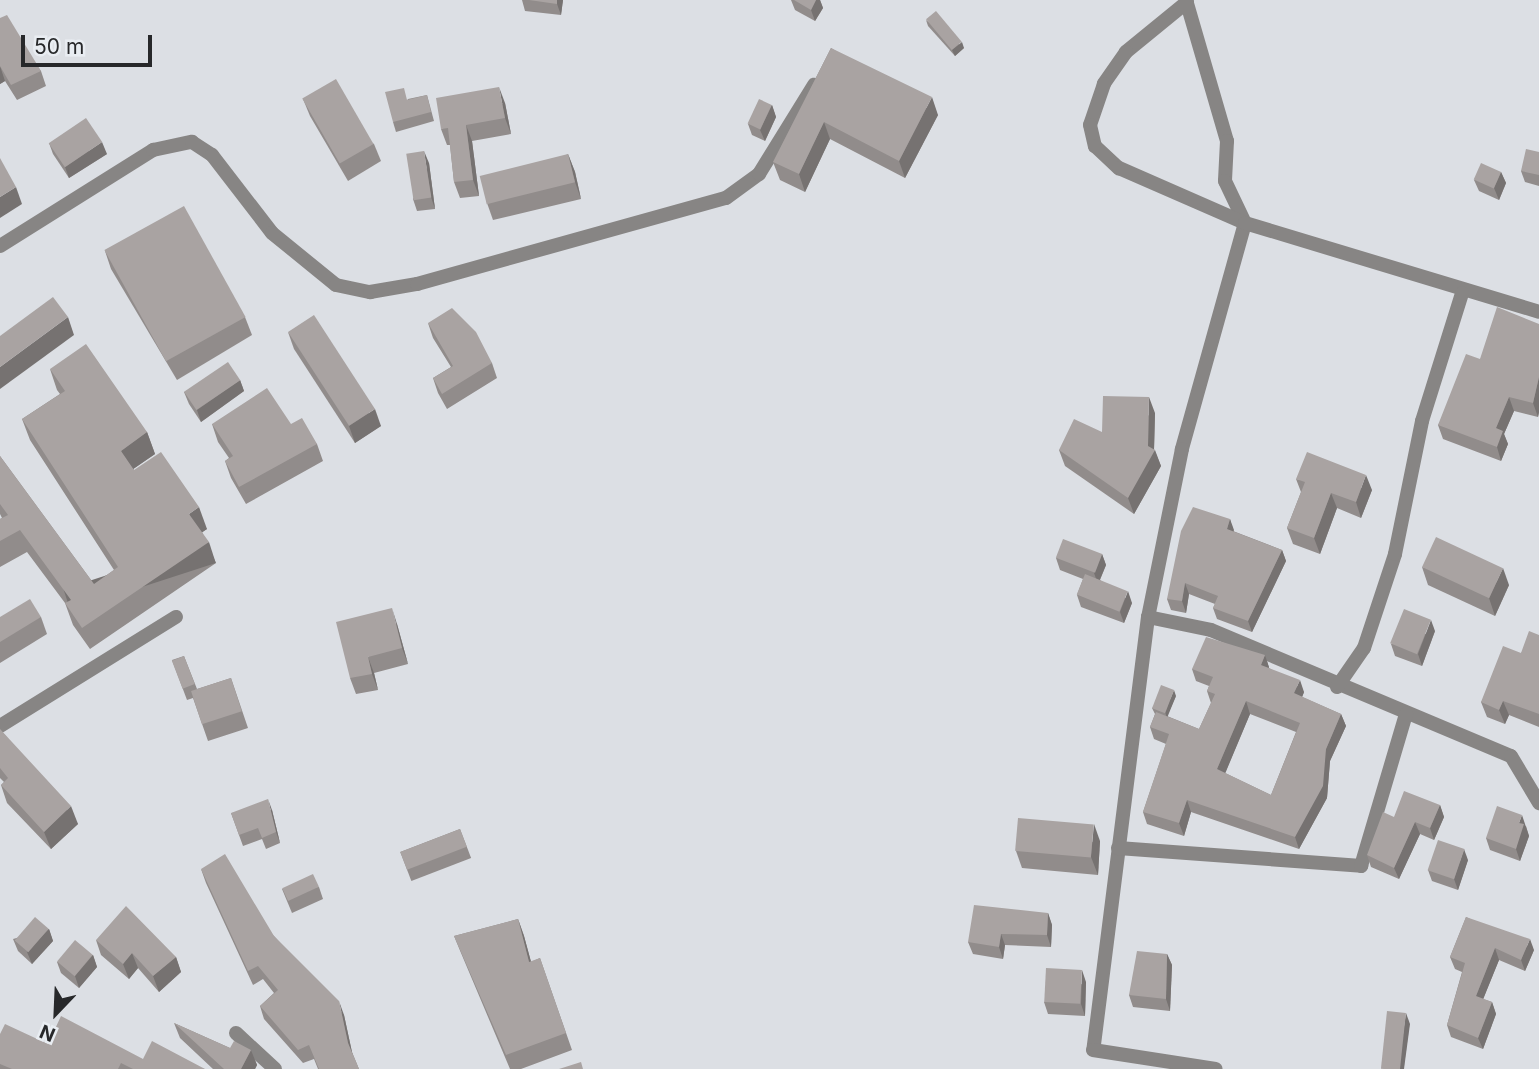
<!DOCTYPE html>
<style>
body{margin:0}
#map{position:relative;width:1539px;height:1069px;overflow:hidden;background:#dcdfe4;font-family:Inter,sans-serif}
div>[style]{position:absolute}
.street>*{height:14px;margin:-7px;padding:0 7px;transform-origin:7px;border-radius:7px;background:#878584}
.wall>*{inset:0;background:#918c8b;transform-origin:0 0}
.shaded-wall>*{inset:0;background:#767271;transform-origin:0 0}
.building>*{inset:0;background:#a9a3a2;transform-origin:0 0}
span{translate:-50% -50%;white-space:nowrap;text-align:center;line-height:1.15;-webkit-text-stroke:5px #e9edf2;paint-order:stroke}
.north{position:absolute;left:21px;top:978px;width:70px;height:70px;-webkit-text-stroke:5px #e9edf2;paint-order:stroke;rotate:203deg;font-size:19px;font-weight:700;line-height:28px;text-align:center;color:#27282a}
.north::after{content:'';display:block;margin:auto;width:24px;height:32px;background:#27282a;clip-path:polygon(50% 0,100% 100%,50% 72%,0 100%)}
.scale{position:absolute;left:21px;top:35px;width:131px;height:32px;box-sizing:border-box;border:4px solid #27282a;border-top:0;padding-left:9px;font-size:21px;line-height:24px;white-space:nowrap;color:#27282a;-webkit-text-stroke:5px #e9edf2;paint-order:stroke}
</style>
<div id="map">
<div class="street">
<div style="left:1186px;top:0;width:147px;rotate:73.8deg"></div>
<div style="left:1227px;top:141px;width:40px;rotate:92.9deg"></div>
<div style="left:1225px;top:181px;width:47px;rotate:64.5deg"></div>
<div style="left:1245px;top:223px;width:235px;rotate:105.6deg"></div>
<div style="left:1182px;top:449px;width:171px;rotate:101.4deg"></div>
<div style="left:1148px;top:617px;width:436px;rotate:97.2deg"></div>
<div style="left:1093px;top:1050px;width:124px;rotate:8.8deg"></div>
<div style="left:1187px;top:2px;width:79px;rotate:140.7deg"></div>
<div style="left:1126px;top:52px;width:39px;rotate:125deg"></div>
<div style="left:1104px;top:84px;width:43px;rotate:108.9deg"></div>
<div style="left:1090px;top:125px;width:22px;rotate:77deg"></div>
<div style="left:1095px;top:146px;width:33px;rotate:43deg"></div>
<div style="left:1119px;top:168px;width:137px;rotate:23.6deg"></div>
<div style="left:1245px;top:223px;width:307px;rotate:16.8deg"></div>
<div style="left:0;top:246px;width:181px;rotate:-32.1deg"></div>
<div style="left:153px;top:150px;width:40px;rotate:-12deg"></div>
<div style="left:192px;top:142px;width:24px;rotate:33deg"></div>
<div style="left:212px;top:155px;width:98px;rotate:52.4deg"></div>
<div style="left:272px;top:233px;width:82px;rotate:39.1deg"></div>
<div style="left:336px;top:285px;width:35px;rotate:12deg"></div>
<div style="left:370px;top:292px;width:48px;rotate:-9.7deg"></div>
<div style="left:417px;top:284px;width:321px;rotate:-15.6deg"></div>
<div style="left:726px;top:198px;width:41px;rotate:-36deg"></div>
<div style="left:759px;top:174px;width:105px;rotate:-58.3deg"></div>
<div style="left:1148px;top:617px;width:64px;rotate:11.7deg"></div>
<div style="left:1211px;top:630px;width:325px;rotate:22.8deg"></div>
<div style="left:1511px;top:756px;width:55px;rotate:59.2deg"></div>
<div style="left:1337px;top:687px;width:47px;rotate:-55.3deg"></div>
<div style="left:1364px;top:648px;width:99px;rotate:-71.7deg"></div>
<div style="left:1395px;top:554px;width:136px;rotate:-78.5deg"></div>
<div style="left:1422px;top:421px;width:134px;rotate:-72.6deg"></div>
<div style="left:0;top:726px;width:207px;rotate:-31.8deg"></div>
<div style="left:1118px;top:848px;width:244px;rotate:4.2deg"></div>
<div style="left:1361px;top:866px;width:159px;rotate:-73.5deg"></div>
<div style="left:236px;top:1033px;width:53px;rotate:42.7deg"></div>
</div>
<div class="wall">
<div style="clip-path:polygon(522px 0,563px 0,561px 15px,525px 11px)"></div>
<div style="clip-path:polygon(791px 0,820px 0,823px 8px,815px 21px,795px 10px)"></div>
<div style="clip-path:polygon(0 18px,41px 71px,46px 86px,17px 100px,5px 81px,0 84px)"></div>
<div style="clip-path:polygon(926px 20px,964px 48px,955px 56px,928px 26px)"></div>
<div style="clip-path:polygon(831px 48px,938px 115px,905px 178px,830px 139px,805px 192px,780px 180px,773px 162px)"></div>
<div style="clip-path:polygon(427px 95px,434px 121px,396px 132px,393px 122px,408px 99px)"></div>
<div style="clip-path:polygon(303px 99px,374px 144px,381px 161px,348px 181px,310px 116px)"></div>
<div style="clip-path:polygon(505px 103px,511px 134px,472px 141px,479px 196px,460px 198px,454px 182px,450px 145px,447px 145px,441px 129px)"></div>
<div style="clip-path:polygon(772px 105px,776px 117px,765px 141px,752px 135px,748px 124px)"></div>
<div style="clip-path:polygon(49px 143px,107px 154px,69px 178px,53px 154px)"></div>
<div style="clip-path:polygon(1539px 152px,1539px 186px,1525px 182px,1521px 171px)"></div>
<div style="clip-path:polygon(568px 154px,575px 172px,581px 199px,493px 220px,487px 203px)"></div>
<div style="clip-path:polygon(429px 163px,435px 209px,417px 211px,413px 199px)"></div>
<div style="clip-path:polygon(1501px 172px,1506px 183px,1499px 200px,1479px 191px,1474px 180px)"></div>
<div style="clip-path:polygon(105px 251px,245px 317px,252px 335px,177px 380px,111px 269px)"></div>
<div style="clip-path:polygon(428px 323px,492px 363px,497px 378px,447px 409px,438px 393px,433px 378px,451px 367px,433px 338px)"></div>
<div style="clip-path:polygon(1539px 324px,1539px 412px,1538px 417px,1514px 411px,1504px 434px,1508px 444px,1501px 461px,1443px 439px,1438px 425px,1480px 359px)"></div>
<div style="clip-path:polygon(288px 332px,381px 426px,355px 443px,294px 349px)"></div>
<div style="clip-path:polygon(50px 369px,147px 432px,155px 454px,133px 469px,207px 529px,202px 532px,216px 563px,90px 649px,73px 625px,65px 603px,27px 552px,0 567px,0 519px,2px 518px,0 514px,0 456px,94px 584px,114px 570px,30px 440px,22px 419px,60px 394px,57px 390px)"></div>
<div style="clip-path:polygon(240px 380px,244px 391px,201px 422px,189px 404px,184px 392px)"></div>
<div style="clip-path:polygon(1155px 413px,1154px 449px,1161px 466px,1134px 514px,1065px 466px,1059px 450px,1102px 432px)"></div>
<div style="clip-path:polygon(212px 424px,291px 424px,317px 444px,323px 461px,246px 504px,231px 478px,225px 461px,229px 458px,218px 442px)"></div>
<div style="clip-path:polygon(1296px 479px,1372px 490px,1361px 518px,1337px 508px,1320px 554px,1293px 544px,1287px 528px,1301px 492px)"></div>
<div style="clip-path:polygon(1230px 519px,1233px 531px,1282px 550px,1286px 561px,1252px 632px,1217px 619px,1213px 608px,1215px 604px,1189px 594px,1186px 613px,1171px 610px,1167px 599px)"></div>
<div style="clip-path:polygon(1102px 554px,1106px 565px,1100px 580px,1132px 603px,1124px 623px,1081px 607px,1077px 595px,1083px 579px,1060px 570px,1056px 558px)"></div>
<div style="clip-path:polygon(1422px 567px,1509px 585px,1495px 616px,1428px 585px)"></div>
<div style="clip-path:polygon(0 617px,41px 617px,47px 634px,0 663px)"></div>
<div style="clip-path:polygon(397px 624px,408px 664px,374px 673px,378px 690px,356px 694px,350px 678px)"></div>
<div style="clip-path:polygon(1435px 631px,1422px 666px,1395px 656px,1391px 644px)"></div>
<div style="clip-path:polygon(1539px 635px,1539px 727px,1509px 715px,1505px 724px,1487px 717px,1481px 702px,1521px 653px)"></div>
<div style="clip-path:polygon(evenodd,1265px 655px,1269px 668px,1304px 692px,1302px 697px,1341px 714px,1346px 726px,1330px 761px,1327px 798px,1299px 849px,1191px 812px,1184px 836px,1147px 824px,1143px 812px,1166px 744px,1154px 739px,1150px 727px,1155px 714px,1152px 708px,1176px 696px,1167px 716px,1199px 729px,1211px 703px,1207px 691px,1209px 686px,1196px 681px,1192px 669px,1265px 655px,1250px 714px,1296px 732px,1271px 795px,1225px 773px,1250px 714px)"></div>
<div style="clip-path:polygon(184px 656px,197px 689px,231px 678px,248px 728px,208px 741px,193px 698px,187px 700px,172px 660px)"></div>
<div style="clip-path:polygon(0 729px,78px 824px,51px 849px,7px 803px,1px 785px,4px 782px,0 778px)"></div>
<div style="clip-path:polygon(1440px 805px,1444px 817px,1434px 840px,1420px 834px,1399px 879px,1371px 867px,1367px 855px,1394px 817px)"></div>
<div style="clip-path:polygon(272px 810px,280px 843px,266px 849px,262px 839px,243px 846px,231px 813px)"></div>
<div style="clip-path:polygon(1526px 826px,1529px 836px,1520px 861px,1490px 850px,1486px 838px)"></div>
<div style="left:460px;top:829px;width:31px;height:64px;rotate:69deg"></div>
<div style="clip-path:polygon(1100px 841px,1098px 875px,1022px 868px,1016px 851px)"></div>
<div style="clip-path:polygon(1468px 860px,1458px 890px,1432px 881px,1428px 870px)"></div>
<div style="clip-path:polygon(201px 869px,274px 936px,344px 1015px,352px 1052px,359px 1069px,318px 1069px,314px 1059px,303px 1063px,264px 1019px,260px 1006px,274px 993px,263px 979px,253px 985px,206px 883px)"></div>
<div style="clip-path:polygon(319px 887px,323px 899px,292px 913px,282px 889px)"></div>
<div style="clip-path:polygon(1048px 913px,1052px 925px,1051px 947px,1005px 945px,1003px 959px,973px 954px,968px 942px)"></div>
<div style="clip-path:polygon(1466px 917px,1534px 950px,1525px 971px,1499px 960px,1483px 999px,1492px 1002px,1496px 1014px,1483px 1049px,1451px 1037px,1447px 1025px,1462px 972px,1455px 969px,1450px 957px)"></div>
<div style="clip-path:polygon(518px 919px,524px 936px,531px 962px,540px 958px,572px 1050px,521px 1069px,510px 1069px,461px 953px,454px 936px)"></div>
<div style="clip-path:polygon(49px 929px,53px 941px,32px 964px,18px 951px,13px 939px)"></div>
<div style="clip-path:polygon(96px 940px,176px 957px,181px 972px,159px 992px,138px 968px,129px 979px,101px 955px)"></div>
<div style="clip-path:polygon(1167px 954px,1172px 965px,1170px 1011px,1133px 1007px,1129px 995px)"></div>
<div style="clip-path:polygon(93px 955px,97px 967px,79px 988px,61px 973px,57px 962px)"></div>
<div style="clip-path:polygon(1086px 982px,1085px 1016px,1048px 1014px,1044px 1002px)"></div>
<div style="clip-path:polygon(174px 1023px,230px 1048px,251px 1050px,257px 1065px,255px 1069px,213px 1069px,180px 1038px)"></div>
<div style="clip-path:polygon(0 1034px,48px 1044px,205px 1069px,0 1069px)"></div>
</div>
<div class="shaded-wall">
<div style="clip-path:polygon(557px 0,563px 0,561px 15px,557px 4px)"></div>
<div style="clip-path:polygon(816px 0,820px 0,823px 8px,815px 21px,811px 10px)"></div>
<div style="clip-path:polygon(962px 42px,964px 48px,955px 56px,952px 50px)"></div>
<div style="clip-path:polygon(0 66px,5px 81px,0 84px)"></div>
<div style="clip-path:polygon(499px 87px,505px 103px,511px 134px,505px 118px)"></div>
<div style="clip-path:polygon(932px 97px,938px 115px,905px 178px,899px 161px)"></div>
<div style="clip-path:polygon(772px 105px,776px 117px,765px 141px,760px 130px)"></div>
<div style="clip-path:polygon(824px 122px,830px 139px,805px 192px,799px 174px)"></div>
<div style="clip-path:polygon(466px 125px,472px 141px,479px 196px,473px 180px)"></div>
<div style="clip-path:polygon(102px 142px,107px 154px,69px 178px,65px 167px)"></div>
<div style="clip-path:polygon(424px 151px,429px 163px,435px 209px,431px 197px)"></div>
<div style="clip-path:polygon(568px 154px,575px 172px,581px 199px,575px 182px)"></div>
<div style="clip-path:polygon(1501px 172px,1506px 183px,1499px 200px,1494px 188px)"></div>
<div style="clip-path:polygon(16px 187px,22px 204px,0 218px,0 197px)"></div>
<div style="clip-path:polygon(68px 317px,74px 335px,0 389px,0 367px)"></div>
<div style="clip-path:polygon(1539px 377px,1539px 412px,1538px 417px,1533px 403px)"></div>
<div style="clip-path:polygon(240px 380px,244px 391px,201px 422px,197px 410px)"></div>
<div style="clip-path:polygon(1149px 397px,1155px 413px,1154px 451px,1155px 450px,1161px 466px,1134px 514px,1128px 498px,1148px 446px)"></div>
<div style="clip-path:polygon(1509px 397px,1514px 411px,1504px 434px,1508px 444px,1501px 461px,1497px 447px,1496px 428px)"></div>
<div style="clip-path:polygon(375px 409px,381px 426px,355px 443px,349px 426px)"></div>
<div style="clip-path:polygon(147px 432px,155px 454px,129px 472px,121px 451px)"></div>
<div style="clip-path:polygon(1366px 475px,1372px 490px,1361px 518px,1356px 502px)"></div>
<div style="clip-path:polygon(1331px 493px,1337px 508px,1320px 554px,1314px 538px)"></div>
<div style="clip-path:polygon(199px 507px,207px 529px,197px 536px,189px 514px)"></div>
<div style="clip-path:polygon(1230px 519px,1234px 530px,1231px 540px,1227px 529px)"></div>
<div style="left:209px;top:542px;width:22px;height:153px;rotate:72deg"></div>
<div style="clip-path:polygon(1282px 550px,1286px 561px,1252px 632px,1248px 621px)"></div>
<div style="clip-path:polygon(1102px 554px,1106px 565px,1098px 584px,1094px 573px)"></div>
<div style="clip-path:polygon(1503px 568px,1509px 585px,1495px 616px,1489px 598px)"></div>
<div style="clip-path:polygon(1185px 583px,1189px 594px,1186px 613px,1182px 601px)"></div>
<div style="clip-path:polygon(1128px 591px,1132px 603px,1124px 623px,1120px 612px)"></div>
<div style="clip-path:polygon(392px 608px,397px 624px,408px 664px,402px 648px)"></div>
<div style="clip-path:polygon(1431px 620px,1435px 631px,1422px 666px,1418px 654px)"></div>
<div style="clip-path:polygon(1265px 655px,1269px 667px,1265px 677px,1261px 665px)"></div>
<div style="clip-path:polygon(368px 657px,374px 673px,378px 690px,372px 674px)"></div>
<div style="clip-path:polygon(1300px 680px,1304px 692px,1299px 705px,1294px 693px)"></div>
<div style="clip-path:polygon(1174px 690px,1176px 696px,1167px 718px,1165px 712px)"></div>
<div style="clip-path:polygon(1246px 701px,1250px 714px,1222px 781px,1217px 769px)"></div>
<div style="clip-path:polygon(1503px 701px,1509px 715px,1505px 724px,1499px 710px)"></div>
<div style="clip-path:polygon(1341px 714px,1346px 726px,1330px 761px,1327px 798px,1299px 849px,1295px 837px,1326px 749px)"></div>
<div style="clip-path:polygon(268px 799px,272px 810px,280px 843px,276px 832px)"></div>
<div style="clip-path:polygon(1187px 800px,1191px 812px,1184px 836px,1179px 823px)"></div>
<div style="clip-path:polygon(1440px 805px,1444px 817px,1434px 840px,1430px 828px)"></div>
<div style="clip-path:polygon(71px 806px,78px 824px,51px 849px,44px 832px)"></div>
<div style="clip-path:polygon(1522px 815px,1529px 836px,1520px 861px,1516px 849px,1519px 823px)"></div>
<div style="clip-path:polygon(1415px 822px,1420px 834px,1399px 879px,1394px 868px)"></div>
<div style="clip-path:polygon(1094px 824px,1100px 841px,1098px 875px,1091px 857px)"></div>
<div style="clip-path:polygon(1464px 849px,1468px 860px,1458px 890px,1454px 879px)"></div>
<div style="clip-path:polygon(1048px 913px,1052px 925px,1051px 947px,1047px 935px)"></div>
<div style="clip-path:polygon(518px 919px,524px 936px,536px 980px,529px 962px)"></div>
<div style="clip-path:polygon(49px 929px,53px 941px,32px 964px,27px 952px)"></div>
<div style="clip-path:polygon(1001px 934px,1005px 945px,1003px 959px,999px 947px)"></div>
<div style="clip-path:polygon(1530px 939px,1534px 950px,1525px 971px,1521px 960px)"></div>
<div style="clip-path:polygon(1495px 948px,1499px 960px,1480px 1007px,1476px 996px)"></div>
<div style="clip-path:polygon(132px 953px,138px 968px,129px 979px,123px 964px)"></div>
<div style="clip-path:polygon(1167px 954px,1172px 965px,1170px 1011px,1166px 999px)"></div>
<div style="clip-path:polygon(93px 955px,97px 967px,79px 988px,75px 976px)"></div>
<div style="clip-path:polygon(176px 957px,181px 972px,159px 992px,153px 976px)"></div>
<div style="clip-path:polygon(1082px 970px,1086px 982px,1085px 1016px,1081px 1004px)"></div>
<div style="clip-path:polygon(339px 1001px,344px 1015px,353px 1057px,348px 1043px)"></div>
<div style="clip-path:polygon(1492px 1002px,1496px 1014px,1483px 1049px,1478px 1038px)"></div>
<div style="clip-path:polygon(1406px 1013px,1410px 1024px,1404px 1069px,1398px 1069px)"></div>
<div style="clip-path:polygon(251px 1050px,257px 1065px,255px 1069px,241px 1069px)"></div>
</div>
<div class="building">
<div style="clip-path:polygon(529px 0,557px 0,557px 4px)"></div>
<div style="clip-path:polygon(794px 0,816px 0,811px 10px)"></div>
<div style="left:936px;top:11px;width:40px;height:13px;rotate:50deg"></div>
<div style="clip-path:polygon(7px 15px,41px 71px,11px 85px,0 66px,0 18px)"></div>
<div style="clip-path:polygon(831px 48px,932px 97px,899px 161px,824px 122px,799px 174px,773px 162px)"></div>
<div style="left:336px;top:79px;width:75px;height:39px;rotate:60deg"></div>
<div style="clip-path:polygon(499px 87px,505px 118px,466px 125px,473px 180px,454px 182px,448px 128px,441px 129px,436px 98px)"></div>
<div style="clip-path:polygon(404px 88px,407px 100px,427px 95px,431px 112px,393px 122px,385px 92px)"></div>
<div style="left:759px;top:99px;width:14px;height:27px;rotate:25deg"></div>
<div style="left:86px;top:118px;width:29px;height:45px;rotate:56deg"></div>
<div style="clip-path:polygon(1526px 149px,1539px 152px,1539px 175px,1521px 171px)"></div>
<div style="left:424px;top:151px;width:47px;height:18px;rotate:81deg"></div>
<div style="left:568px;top:154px;width:29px;height:91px;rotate:76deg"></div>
<div style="clip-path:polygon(0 158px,16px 187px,0 197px)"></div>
<div style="left:1481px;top:163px;width:22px;height:18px;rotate:24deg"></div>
<div style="left:184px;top:206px;width:127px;height:91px;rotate:61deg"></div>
<div style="clip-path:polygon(53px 297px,68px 317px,0 367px,0 336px)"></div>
<div style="clip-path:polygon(1497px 307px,1539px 324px,1539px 377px,1533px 403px,1509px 397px,1496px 428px,1503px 431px,1497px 447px,1438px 425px,1466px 354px,1480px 359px)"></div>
<div style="clip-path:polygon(452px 308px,476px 332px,492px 363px,442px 394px,433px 378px,453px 366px,428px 323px)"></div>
<div style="left:314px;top:315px;width:112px;height:31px;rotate:57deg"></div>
<div style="clip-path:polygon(86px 344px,147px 432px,121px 451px,134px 470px,161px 452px,199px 507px,189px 514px,209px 542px,82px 628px,65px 603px,71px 600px,20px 530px,0 541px,0 519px,8px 515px,0 504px,0 456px,94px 584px,118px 567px,22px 419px,65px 391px,50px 369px)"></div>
<div style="left:228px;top:362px;width:22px;height:53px;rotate:56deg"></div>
<div style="clip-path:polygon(267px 388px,291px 424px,302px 418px,317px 444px,239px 487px,225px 461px,233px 456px,212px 424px)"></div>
<div style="clip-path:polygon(1103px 396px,1149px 397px,1148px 446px,1155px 450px,1128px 498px,1059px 450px,1074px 419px,1102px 432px)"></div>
<div style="clip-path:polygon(1307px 452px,1366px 475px,1356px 502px,1331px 493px,1314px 538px,1287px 528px,1305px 482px,1296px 479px)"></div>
<div style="clip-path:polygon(1193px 507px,1230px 519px,1227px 529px,1282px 550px,1248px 621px,1213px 608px,1218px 596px,1185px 583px,1182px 601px,1167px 599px,1181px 531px)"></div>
<div style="left:1436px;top:537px;width:74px;height:33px;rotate:25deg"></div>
<div style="left:1063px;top:539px;width:42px;height:20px;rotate:21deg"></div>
<div style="left:1085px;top:574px;width:46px;height:22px;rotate:22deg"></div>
<div style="clip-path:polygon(30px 599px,41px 617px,0 642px,0 617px)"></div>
<div style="clip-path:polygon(392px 608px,402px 648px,368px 657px,372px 674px,350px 678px,336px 622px)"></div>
<div style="left:1404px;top:609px;width:29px;height:37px;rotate:22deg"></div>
<div style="clip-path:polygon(1529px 631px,1539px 635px,1539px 714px,1503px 701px,1499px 710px,1481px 702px,1503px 646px,1521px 653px)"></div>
<div style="clip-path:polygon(evenodd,1206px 637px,1265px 655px,1261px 665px,1300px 680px,1294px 693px,1341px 714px,1326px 749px,1323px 786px,1295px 837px,1187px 800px,1179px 823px,1143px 812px,1169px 734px,1150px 727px,1156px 712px,1199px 729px,1215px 694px,1207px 691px,1213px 677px,1192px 669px,1206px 637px,1246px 701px,1300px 723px,1271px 795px,1217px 769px,1246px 701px)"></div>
<div style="left:184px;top:656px;width:30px;height:13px;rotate:69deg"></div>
<div style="left:231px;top:678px;width:35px;height:42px;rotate:72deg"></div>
<div style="left:1161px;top:685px;width:14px;height:25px;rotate:21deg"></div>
<div style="clip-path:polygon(0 729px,71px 806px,44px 832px,1px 785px,8px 778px,0 768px)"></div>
<div style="clip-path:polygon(1404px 791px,1440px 805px,1430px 828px,1415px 822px,1394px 868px,1367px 855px,1383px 812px,1394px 817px)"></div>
<div style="clip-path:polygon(268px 799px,276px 832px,262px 838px,258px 828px,239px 835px,231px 813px)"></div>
<div style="clip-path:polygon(1497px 806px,1522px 815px,1519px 823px,1524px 824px,1516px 849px,1486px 838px)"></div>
<div style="left:1018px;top:818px;width:76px;height:33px;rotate:5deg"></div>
<div style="left:460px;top:829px;width:19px;height:64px;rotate:69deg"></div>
<div style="left:1438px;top:840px;width:28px;height:32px;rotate:19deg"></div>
<div style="clip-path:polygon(225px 854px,274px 936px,339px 1001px,348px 1043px,359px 1069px,319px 1069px,309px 1045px,298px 1050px,260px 1006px,278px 990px,258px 966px,248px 971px,201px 869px)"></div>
<div style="left:313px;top:874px;width:14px;height:34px;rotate:65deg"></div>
<div style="clip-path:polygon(974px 905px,1048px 913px,1047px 935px,1001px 934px,999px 947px,968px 942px)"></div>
<div style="clip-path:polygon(126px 906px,176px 957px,153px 976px,132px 953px,123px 964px,96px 940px)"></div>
<div style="left:35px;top:917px;width:18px;height:31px;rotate:41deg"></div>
<div style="clip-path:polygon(1466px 917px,1530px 939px,1521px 960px,1495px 948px,1476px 996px,1492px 1002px,1478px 1038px,1447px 1025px,1465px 963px,1450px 957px)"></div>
<div style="clip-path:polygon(518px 919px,529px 962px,540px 958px,566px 1033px,506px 1055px,454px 936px)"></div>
<div style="left:75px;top:940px;width:23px;height:28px;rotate:40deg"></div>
<div style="clip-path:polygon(1137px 951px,1167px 954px,1166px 999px,1129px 995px)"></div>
<div style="left:1046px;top:968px;width:36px;height:34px;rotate:3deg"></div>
<div style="left:1387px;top:1011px;width:19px;height:58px;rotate:6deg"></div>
<div style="clip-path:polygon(61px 1016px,143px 1059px,152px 1041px,205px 1069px,133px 1069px,121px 1063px,118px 1069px,12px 1069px,0 1064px,0 1034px,5px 1024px,48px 1044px)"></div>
<div style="clip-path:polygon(174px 1023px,230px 1048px,234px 1041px,251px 1050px,241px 1069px,224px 1069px)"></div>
<div style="clip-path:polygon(581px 1062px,583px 1069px,559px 1069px)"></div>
</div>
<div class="north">N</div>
<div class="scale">50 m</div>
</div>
